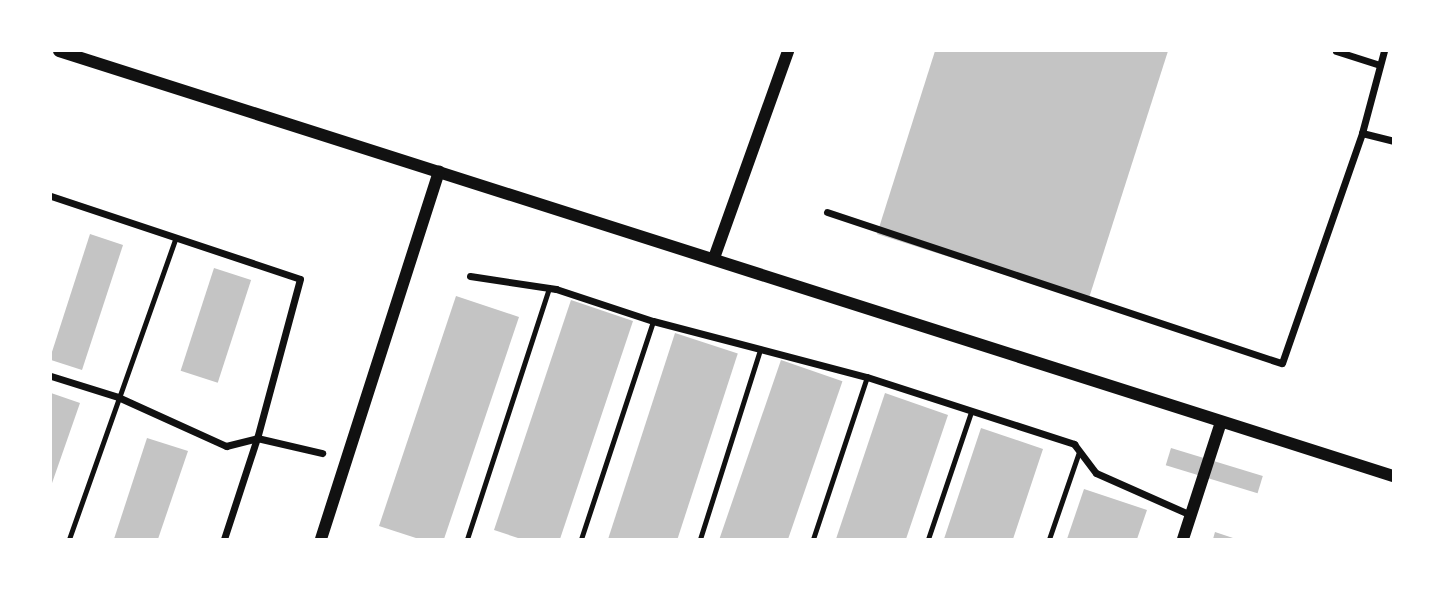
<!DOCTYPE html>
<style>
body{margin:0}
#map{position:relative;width:1444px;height:590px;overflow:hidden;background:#fff;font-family:"Alegreya Sans",sans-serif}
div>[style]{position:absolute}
.building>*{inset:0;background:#c4c4c4;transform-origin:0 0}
.service>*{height:5px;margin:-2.5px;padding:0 2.5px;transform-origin:2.5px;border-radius:2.5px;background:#111}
.minor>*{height:7px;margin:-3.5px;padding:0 3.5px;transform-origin:3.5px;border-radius:3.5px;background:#111}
.tertiary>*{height:12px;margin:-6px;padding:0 6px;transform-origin:6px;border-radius:6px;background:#111}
span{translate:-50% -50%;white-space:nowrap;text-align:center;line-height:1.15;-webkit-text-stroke:5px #fff;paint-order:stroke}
.frame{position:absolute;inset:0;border:52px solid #fff;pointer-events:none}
</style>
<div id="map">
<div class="building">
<div style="clip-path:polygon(935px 51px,1168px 51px,1088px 301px,877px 234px)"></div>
<div style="clip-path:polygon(90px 234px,123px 245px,82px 370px,51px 360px,51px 355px)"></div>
<div style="left:214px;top:268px;width:39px;height:108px;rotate:18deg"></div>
<div style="clip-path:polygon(456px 296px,519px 317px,444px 539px,419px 539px,379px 526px)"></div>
<div style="clip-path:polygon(571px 300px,633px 321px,560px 539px,521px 539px,494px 530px)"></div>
<div style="left:675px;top:333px;width:66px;height:217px;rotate:18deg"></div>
<div style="left:781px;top:360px;width:65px;height:189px;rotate:19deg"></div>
<div style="clip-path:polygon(51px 393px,80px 403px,51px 486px)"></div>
<div style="clip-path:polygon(885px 393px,948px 415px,906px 539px,836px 539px)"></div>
<div style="clip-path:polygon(981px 428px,1043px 449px,1013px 539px,944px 539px)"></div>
<div style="clip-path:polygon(147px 438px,188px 451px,158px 539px,114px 539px)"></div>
<div style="left:1171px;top:448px;width:96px;height:18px;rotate:17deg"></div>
<div style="clip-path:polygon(1084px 489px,1147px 510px,1137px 539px,1067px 539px)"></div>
<div style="clip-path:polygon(1215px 532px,1236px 539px,1213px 539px)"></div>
</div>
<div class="service">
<div style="left:69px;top:539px;width:317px;rotate:-70.5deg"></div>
<div style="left:467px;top:539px;width:264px;rotate:-71.9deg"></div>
<div style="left:581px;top:539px;width:230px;rotate:-71.7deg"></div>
<div style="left:700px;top:539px;width:198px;rotate:-72.4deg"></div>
<div style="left:813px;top:539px;width:171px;rotate:-71.6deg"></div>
<div style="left:928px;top:539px;width:134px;rotate:-71.3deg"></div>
<div style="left:1049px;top:539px;width:92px;rotate:-71deg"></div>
</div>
<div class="minor">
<div style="left:1336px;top:51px;width:46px;rotate:17.7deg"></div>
<div style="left:1362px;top:133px;width:32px;rotate:14deg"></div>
<div style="left:51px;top:196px;width:262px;rotate:18.4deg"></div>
<div style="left:300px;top:279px;width:165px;rotate:105.1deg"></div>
<div style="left:257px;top:438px;width:106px;rotate:108.1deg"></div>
<div style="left:827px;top:212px;width:479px;rotate:18.4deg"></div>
<div style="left:1282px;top:363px;width:244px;rotate:-70.8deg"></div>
<div style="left:1362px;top:133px;width:85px;rotate:-75deg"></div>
<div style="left:470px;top:276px;width:87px;rotate:8.6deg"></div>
<div style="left:556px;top:289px;width:102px;rotate:18.3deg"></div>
<div style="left:653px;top:321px;width:221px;rotate:14.7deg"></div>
<div style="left:867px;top:377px;width:218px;rotate:17.9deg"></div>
<div style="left:1074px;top:444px;width:36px;rotate:53deg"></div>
<div style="left:1096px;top:473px;width:104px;rotate:23.9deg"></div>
<div style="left:51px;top:376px;width:70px;rotate:17.4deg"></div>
<div style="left:118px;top:397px;width:119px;rotate:24.4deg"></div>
<div style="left:226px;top:446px;width:32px;rotate:-14deg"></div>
<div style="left:257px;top:438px;width:67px;rotate:13deg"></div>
</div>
<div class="tertiary">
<div style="left:59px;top:51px;width:1400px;rotate:17.67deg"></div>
<div style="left:714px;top:258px;width:220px;rotate:-70.3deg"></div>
<div style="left:321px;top:539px;width:386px;rotate:-72.2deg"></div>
<div style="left:1183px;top:539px;width:123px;rotate:-72deg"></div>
</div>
<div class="frame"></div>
</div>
